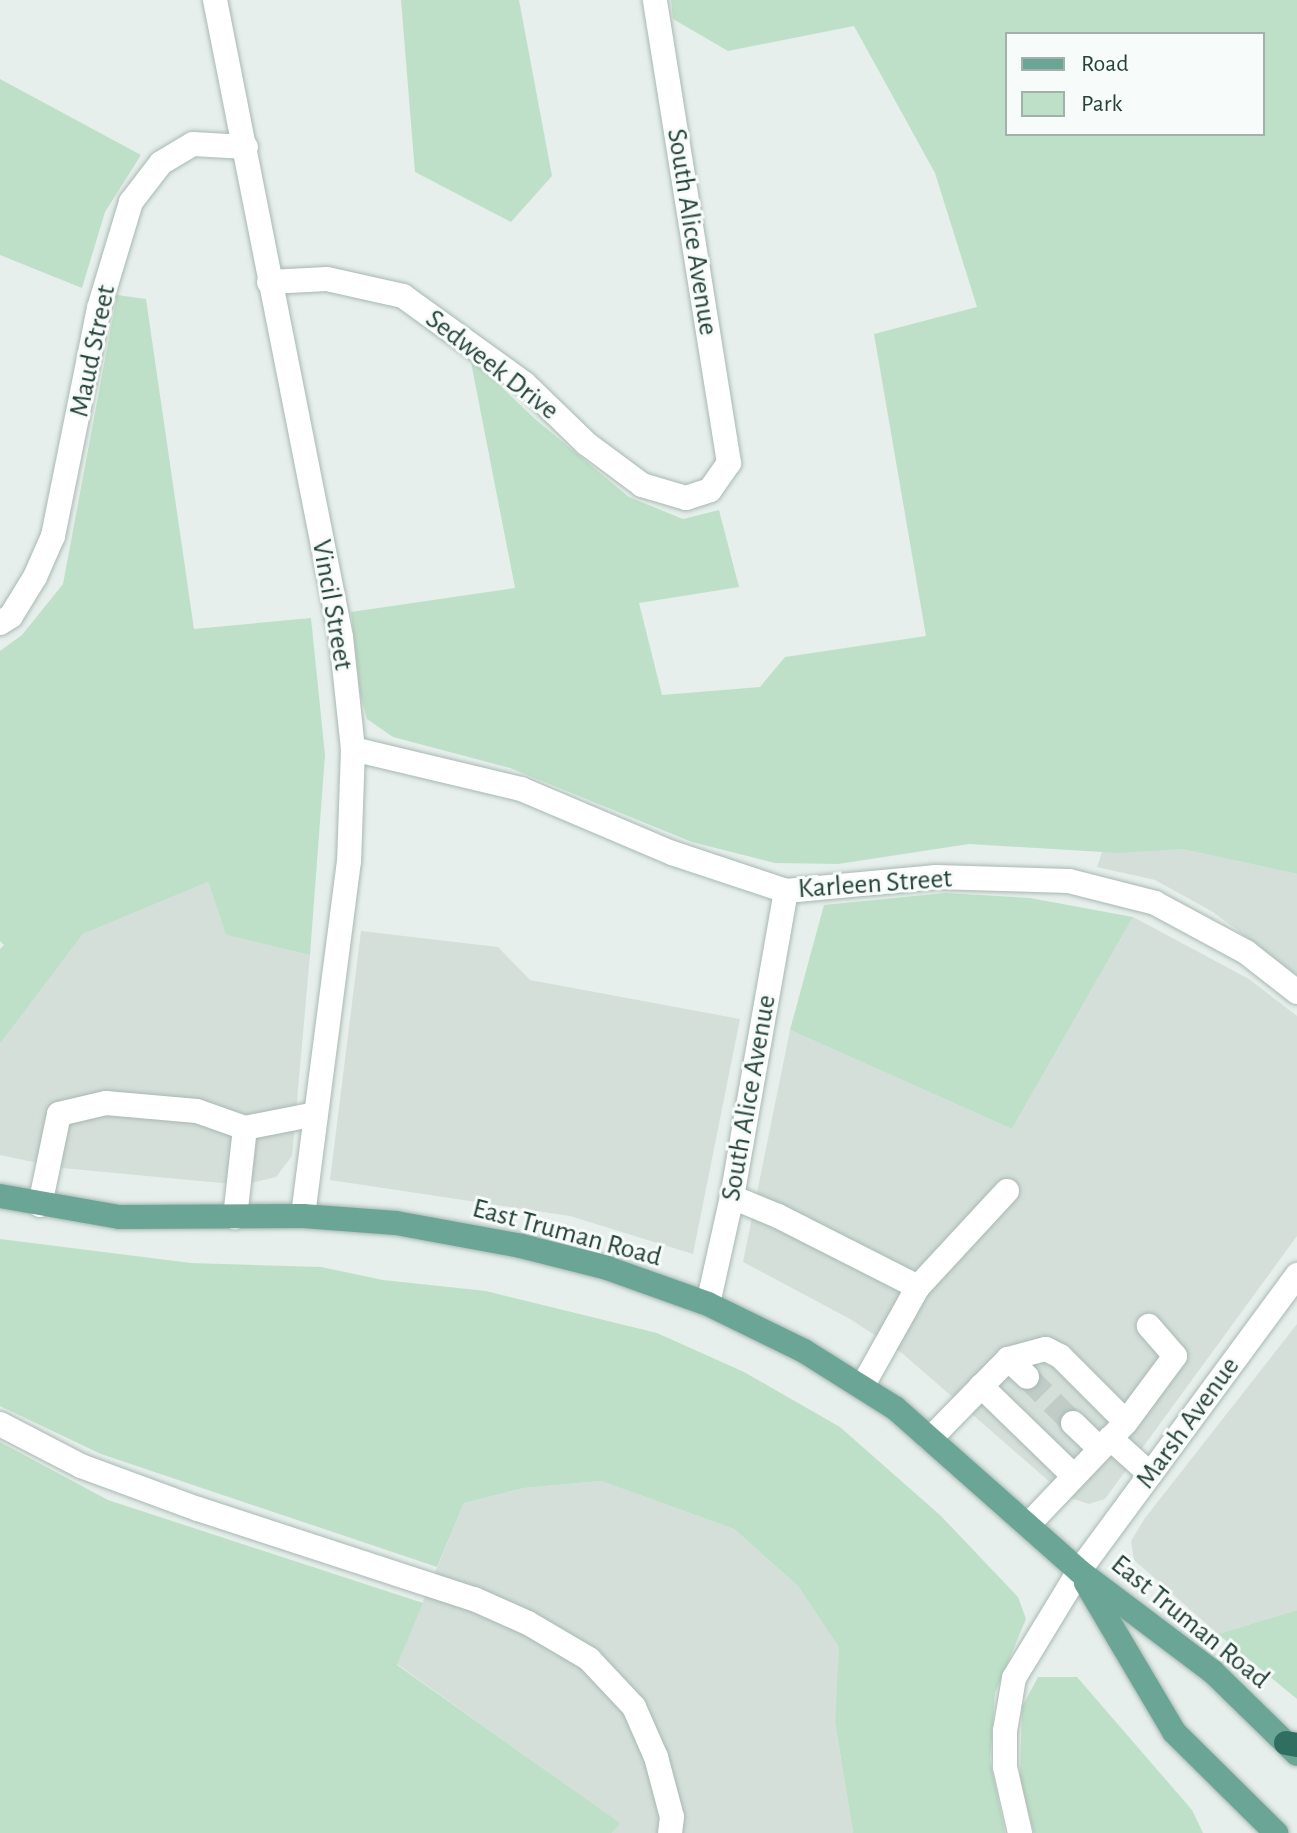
<!DOCTYPE html>
<style>
body{margin:0}
#map{position:relative;width:1297px;height:1833px;overflow:hidden;background:#e6efeb;font-family:"Alegreya Sans",sans-serif}
div>[style]{position:absolute}
.built>*{inset:0;background:#d4dfda}
.green>*{inset:0;background:#bfe0c8}
.minor-tunnel>*{height:24px;margin-top:-12px;transform-origin:0;background:repeating-linear-gradient(90deg,#bfccc8 0 24px,transparent 0 36px)}
.roads{filter:drop-shadow(0 0 2px #a8b8b2) drop-shadow(0 0 2px #a8b8b2)}
.minor>*{height:24px;margin:-12px;padding:0 12px;transform-origin:12px;border-radius:12px;background:#fff}
.major>*{height:24px;margin:-12px;padding:0 12px;transform-origin:12px;border-radius:12px;background:#6aa596}
.highway>*{height:24px;margin:-12px;padding:0 12px;transform-origin:12px;border-radius:12px;background:#2f6f62}
span{translate:-50% -50%;white-space:nowrap;text-align:center;line-height:1.15;-webkit-text-stroke:6px #f7fbf9;paint-order:stroke}
.street-label{font-size:28px;color:#24423a}
.legend{position:absolute;left:1005px;top:32px;width:260px;height:104px;box-sizing:border-box;background:#f7fbf9;border:2px solid #a3b1ad;margin:0;padding:10px 14px;list-style:none;font-size:24px;color:#24423a}
.legend li{display:flex;align-items:center;gap:16px;height:40px}
.legend b{width:40px;border:2px solid #a3b1ad}
</style>
<div id="map">
<div class="built">
<div style="clip-path:polygon(1182px 849px,1297px 874px,1297px 975px,1213px 912px,1155px 880px,1097px 867px,1102px 852px)"></div>
<div style="clip-path:polygon(208px 882px,226px 935px,310px 955px,292px 1156px,276px 1177px,243px 1185px,62px 1168px,0 1155px,0 1044px,83px 934px)"></div>
<div style="clip-path:polygon(1133px 917px,1249px 979px,1297px 1016px,1297px 1236px,1105px 1499px,1089px 1504px,1067px 1497px,902px 1353px,850px 1319px,743px 1262px,790px 1030px,1012px 1129px)"></div>
<div style="clip-path:polygon(361px 931px,498px 947px,530px 980px,740px 1019px,693px 1254px,570px 1216px,330px 1180px)"></div>
<div style="clip-path:polygon(1297px 1324px,1297px 1610px,1218px 1634px,1134px 1560px,1131px 1541px,1145px 1518px)"></div>
<div style="clip-path:polygon(601px 1481px,734px 1529px,798px 1586px,840px 1647px,835px 1722px,853px 1833px,612px 1833px,619px 1823px,397px 1664px,464px 1503px,524px 1488px)"></div>
</div>
<div class="green">
<div style="clip-path:polygon(401px 0,519px 0,552px 176px,511px 222px,415px 172px)"></div>
<div style="clip-path:polygon(evenodd,671px 0,1297px 0,1297px 874px,1182px 849px,1119px 853px,969px 844px,838px 864px,775px 863px,692px 842px,510px 768px,393px 737px,367px 719px,360px 693px,351px 612px,515px 588px,470px 357px,535px 419px,629px 497px,683px 519px,719px 510px,739px 587px,639px 603px,662px 695px,760px 687px,785px 657px,926px 636px,874px 334px,977px 307px,935px 173px,854px 26px,728px 51px,673px 19px,671px 0,1007px 34px,1263px 34px,1263px 134px,1007px 134px,1007px 34px)"></div>
<div style="clip-path:polygon(0 79px,141px 155px,105px 212px,82px 288px,0 255px)"></div>
<div style="clip-path:polygon(117px 295px,146px 299px,194px 629px,311px 618px,325px 755px,310px 955px,226px 935px,208px 882px,83px 934px,0 1044px,0 949px,4px 945px,0 941px,0 651px,22px 635px,63px 584px)"></div>
<div style="clip-path:polygon(945px 893px,1030px 898px,1133px 917px,1012px 1129px,790px 1030px,824px 905px)"></div>
<div style="clip-path:polygon(0 1239px,191px 1263px,321px 1267px,383px 1280px,486px 1291px,657px 1333px,744px 1372px,840px 1427px,941px 1516px,1018px 1597px,1026px 1619px,995px 1693px,990px 1760px,1005px 1833px,853px 1833px,835px 1722px,839px 1647px,798px 1586px,734px 1529px,601px 1481px,524px 1488px,464px 1503px,437px 1567px,101px 1454px,0 1406px)"></div>
<div style="clip-path:polygon(0 1442px,108px 1500px,423px 1603px,397px 1665px,620px 1823px,612px 1833px,0 1833px)"></div>
<div style="clip-path:polygon(1297px 1610px,1297px 1699px,1218px 1634px)"></div>
<div style="clip-path:polygon(1038px 1677px,1077px 1677px,1192px 1810px,1203px 1833px,1034px 1833px,1020px 1778px,1022px 1707px)"></div>
</div>
<div class="minor-tunnel">
<div style="left:1027px;top:1377px;width:65px;rotate:45deg"></div>
</div>
<div class="roads">
<div class="minor">
<div style="left:215px;top:0;width:649px;rotate:78.81deg"></div>
<div style="left:341px;top:637px;width:113px;rotate:83.9deg"></div>
<div style="left:353px;top:749px;width:112px;rotate:92deg"></div>
<div style="left:349px;top:861px;width:358px;rotate:97.4deg"></div>
<div style="left:269px;top:282px;width:58px;rotate:-3deg"></div>
<div style="left:327px;top:279px;width:78px;rotate:12.6deg"></div>
<div style="left:403px;top:296px;width:150px;rotate:35.8deg"></div>
<div style="left:525px;top:384px;width:86px;rotate:44.1deg"></div>
<div style="left:587px;top:444px;width:69px;rotate:36.7deg"></div>
<div style="left:642px;top:485px;width:46px;rotate:16.5deg"></div>
<div style="left:686px;top:498px;width:25px;rotate:-18deg"></div>
<div style="left:710px;top:490px;width:33px;rotate:-55deg"></div>
<div style="left:729px;top:463px;width:469px;rotate:-99.1deg"></div>
<div style="left:0;top:623px;width:13px;rotate:-32deg"></div>
<div style="left:11px;top:616px;width:46px;rotate:-58.4deg"></div>
<div style="left:35px;top:577px;width:45px;rotate:-66.3deg"></div>
<div style="left:53px;top:536px;width:233px;rotate:-78.6deg"></div>
<div style="left:99px;top:308px;width:111px;rotate:-73.2deg"></div>
<div style="left:131px;top:202px;width:49px;rotate:-52.4deg"></div>
<div style="left:161px;top:163px;width:37px;rotate:-31deg"></div>
<div style="left:193px;top:144px;width:53px;rotate:3.2deg"></div>
<div style="left:353px;top:749px;width:173px;rotate:13.4deg"></div>
<div style="left:521px;top:789px;width:164px;rotate:23deg"></div>
<div style="left:672px;top:853px;width:120px;rotate:18.4deg"></div>
<div style="left:786px;top:891px;width:151px;rotate:-5.3deg"></div>
<div style="left:936px;top:877px;width:133px;rotate:1.7deg"></div>
<div style="left:1069px;top:881px;width:89px;rotate:14.3deg"></div>
<div style="left:1155px;top:903px;width:103px;rotate:28.3deg"></div>
<div style="left:1246px;top:952px;width:65px;rotate:38.1deg"></div>
<div style="left:245px;top:1128px;width:72px;rotate:-11.2deg"></div>
<div style="left:732px;top:1197px;width:50px;rotate:22.4deg"></div>
<div style="left:778px;top:1216px;width:157px;rotate:26.9deg"></div>
<div style="left:40px;top:1205px;width:93px;rotate:-78.2deg"></div>
<div style="left:59px;top:1114px;width:48px;rotate:-13.2deg"></div>
<div style="left:106px;top:1103px;width:91px;rotate:5deg"></div>
<div style="left:197px;top:1111px;width:51px;rotate:19.5deg"></div>
<div style="left:245px;top:1128px;width:90px;rotate:96.4deg"></div>
<div style="left:708px;top:1304px;width:110px;rotate:-77.4deg"></div>
<div style="left:732px;top:1197px;width:311px;rotate:-80deg"></div>
<div style="left:1008px;top:1359px;width:26px;rotate:43deg"></div>
<div style="left:981px;top:1386px;width:129px;rotate:44.1deg"></div>
<div style="left:862px;top:1387px;width:115px;rotate:-60.8deg"></div>
<div style="left:918px;top:1287px;width:131px;rotate:-47.2deg"></div>
<div style="left:1073px;top:1423px;width:37px;rotate:44deg"></div>
<div style="left:0;top:1424px;width:91px;rotate:27.4deg"></div>
<div style="left:81px;top:1466px;width:125px;rotate:20.2deg"></div>
<div style="left:198px;top:1509px;width:290px;rotate:18.1deg"></div>
<div style="left:474px;top:1599px;width:59px;rotate:24deg"></div>
<div style="left:528px;top:1623px;width:71px;rotate:30.5deg"></div>
<div style="left:589px;top:1659px;width:66px;rotate:46.8deg"></div>
<div style="left:634px;top:1707px;width:55px;rotate:66.3deg"></div>
<div style="left:656px;top:1757px;width:62px;rotate:75.1deg"></div>
<div style="left:672px;top:1817px;width:16px;rotate:97deg"></div>
<div style="left:1110px;top:1438px;width:54px;rotate:42deg"></div>
<div style="left:930px;top:1439px;width:112px;rotate:-45.7deg"></div>
<div style="left:1008px;top:1359px;width:39px;rotate:-15deg"></div>
<div style="left:1046px;top:1349px;width:16px;rotate:27deg"></div>
<div style="left:1060px;top:1356px;width:93px;rotate:45deg"></div>
<div style="left:1028px;top:1525px;width:142px;rotate:-46.4deg"></div>
<div style="left:1126px;top:1422px;width:82px;rotate:-53.4deg"></div>
<div style="left:1175px;top:1356px;width:40px;rotate:-131deg"></div>
<div style="left:1020px;top:1833px;width:68px;rotate:-102.8deg"></div>
<div style="left:1005px;top:1767px;width:36px;rotate:-90deg"></div>
<div style="left:1005px;top:1731px;width:54px;rotate:-80.4deg"></div>
<div style="left:1014px;top:1678px;width:125px;rotate:-58.7deg"></div>
<div style="left:1079px;top:1571px;width:368px;rotate:-53.6deg"></div>
</div>
<div class="major">
<div style="left:0;top:1196px;width:121px;rotate:10deg"></div>
<div style="left:119px;top:1217px;width:184px;rotate:-0.3deg"></div>
<div style="left:303px;top:1216px;width:93px;rotate:4.3deg"></div>
<div style="left:396px;top:1223px;width:127px;rotate:10.4deg"></div>
<div style="left:521px;top:1246px;width:89px;rotate:14.3deg"></div>
<div style="left:607px;top:1268px;width:107px;rotate:19.6deg"></div>
<div style="left:708px;top:1304px;width:107px;rotate:26.1deg"></div>
<div style="left:804px;top:1351px;width:107px;rotate:32.1deg"></div>
<div style="left:895px;top:1408px;width:246px;rotate:41.5deg"></div>
<div style="left:1079px;top:1571px;width:168px;rotate:37deg"></div>
<div style="left:1213px;top:1672px;width:117px;rotate:44.3deg"></div>
<div style="left:1086px;top:1583px;width:173px;rotate:59.4deg"></div>
<div style="left:1174px;top:1732px;width:144px;rotate:44.7deg"></div>
</div>
<div class="highway">
<div style="left:1286px;top:1743px;width:11px;rotate:10deg"></div>
</div>
</div>
<div class="street-label">
<span style="left:692px;top:232px;rotate:81deg">South Alice Avenue</span>
<span style="left:93px;top:351px;rotate:-78deg">Maud Street</span>
<span style="left:492px;top:365px;rotate:38deg">Sedweek Drive</span>
<span style="left:332px;top:605px;rotate:80deg">Vincil Street</span>
<span style="left:875px;top:884px;rotate:-4deg">Karleen Street</span>
<span style="left:749px;top:1098px;rotate:-80deg">South Alice Avenue</span>
<span style="left:567px;top:1233px;rotate:15deg">East Truman Road</span>
<span style="left:1188px;top:1423px;rotate:-54deg">Marsh Avenue</span>
<span style="left:1190px;top:1622px;rotate:39deg">East Truman Road</span>
</div>
<ul class="legend">
<li><b style="height:10px;background:#6aa596"></b>Road</li>
<li><b style="height:22px;background:#bfe0c8"></b>Park</li>
</ul>
</div>
